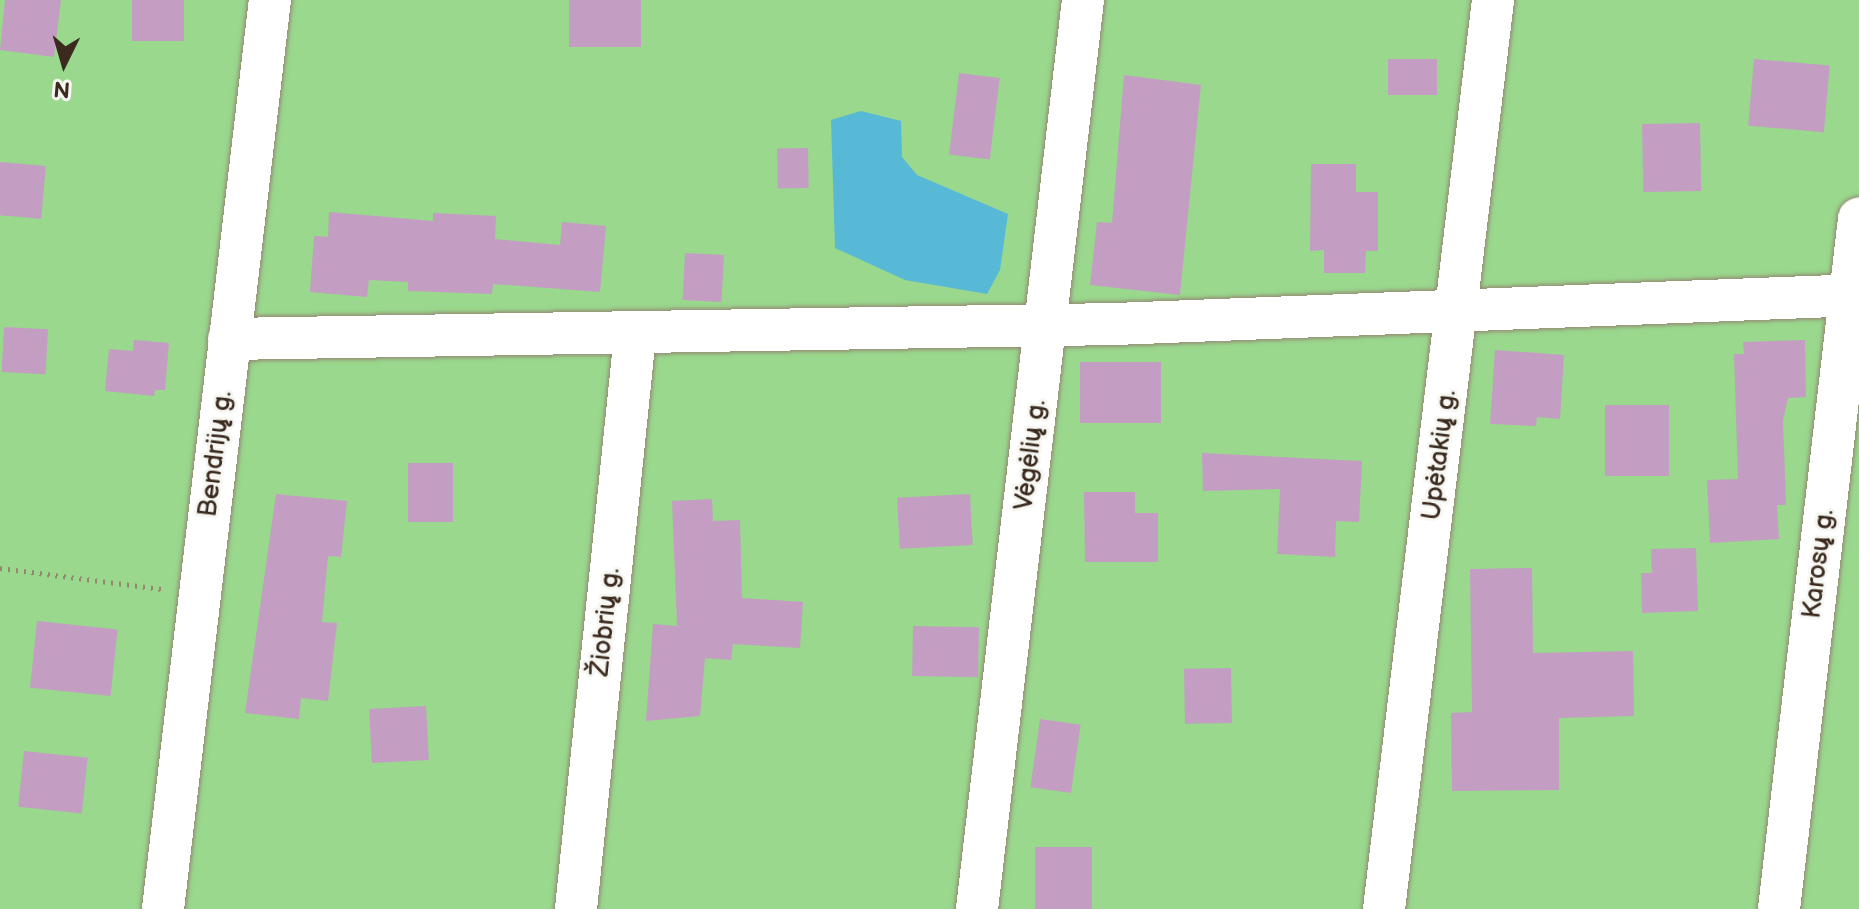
<!DOCTYPE html>
<meta charset="utf-8">
<style>
body{margin:0}
#map{position:relative;width:1859px;height:909px;overflow:hidden;background:#efe3c8;font-family:"Balsamiq Sans",sans-serif}
div>[style]{position:absolute}
.green>*{inset:0;background:#99d88d;transform-origin:0 0}
.water>*{inset:0;background:#58b9d6}
.building>*{inset:0;background:#c39ec2;transform-origin:0 0}
.path>*{height:5px;margin-top:-2.5px;transform-origin:0;background:repeating-linear-gradient(90deg,#958673 0 2px,transparent 0 8px)}
.roads{filter:drop-shadow(0 0 2px #958673) drop-shadow(0 0 2px #958673)}
.street>*{height:42px;margin:-21px;padding:0 21px;transform-origin:21px;border-radius:21px;background:#fff}
span{translate:-50% -50%;white-space:nowrap;text-align:center;line-height:1.15;-webkit-text-stroke:6px #f6f6f2;paint-order:stroke}
.street-label{font-size:26px;color:#3b2a1e}
.north{position:absolute;left:24px;top:24px;width:80px;height:80px;-webkit-text-stroke:6px #f6f6f2;paint-order:stroke;rotate:185deg;font-size:22px;font-weight:700;line-height:32px;text-align:center;color:#3b2a1e}
.north::after{content:'';display:block;margin:auto;width:28px;height:36px;background:#3b2a1e;clip-path:polygon(50% 0,100% 100%,50% 72%,0 100%)}
</style>
<div id="map">
<div class="green">
<div style="left:0;top:0;width:1859px;height:909px"></div>
</div>
<div class="water">
<div style="clip-path:polygon(861px 111px,901px 121px,902px 157px,917px 175px,1008px 214px,1000px 270px,987px 294px,905px 280px,835px 248px,831px 120px)"></div>
</div>
<div class="building">
<div style="clip-path:polygon(5px 0,61px 0,54px 57px,0 50px)"></div>
<div style="left:132px;top:0;width:52px;height:41px"></div>
<div style="left:569px;top:0;width:72px;height:47px"></div>
<div style="left:1388px;top:59px;width:49px;height:36px"></div>
<div style="left:1754px;top:59px;width:76px;height:67px;rotate:5deg"></div>
<div style="left:959px;top:73px;width:41px;height:82px;rotate:7deg"></div>
<div style="clip-path:polygon(1124px 75px,1201px 85px,1180px 295px,1090px 285px,1097px 222px,1112px 223px)"></div>
<div style="left:1700px;top:123px;width:68px;height:58px;rotate:89deg"></div>
<div style="left:808px;top:148px;width:40px;height:31px;rotate:89deg"></div>
<div style="left:0;top:162px;width:46px;height:53px;rotate:5deg"></div>
<div style="clip-path:polygon(1311px 164px,1356px 164px,1356px 192px,1378px 192px,1378px 251px,1366px 251px,1365px 273px,1324px 273px,1324px 250px,1310px 251px)"></div>
<div style="clip-path:polygon(329px 212px,433px 221px,433px 213px,496px 216px,495px 239px,560px 245px,562px 222px,606px 226px,600px 292px,493px 284px,492px 294px,408px 291px,408px 282px,369px 280px,367px 297px,310px 292px,314px 236px,328px 237px)"></div>
<div style="left:685px;top:253px;width:39px;height:47px;rotate:3deg"></div>
<div style="left:4px;top:327px;width:44px;height:45px;rotate:3deg"></div>
<div style="clip-path:polygon(134px 340px,169px 343px,165px 390px,155px 390px,154px 396px,105px 391px,109px 349px,133px 351px)"></div>
<div style="clip-path:polygon(1805px 340px,1806px 397px,1788px 398px,1783px 420px,1786px 505px,1777px 505px,1779px 539px,1710px 543px,1707px 480px,1738px 479px,1734px 354px,1744px 354px,1743px 342px)"></div>
<div style="clip-path:polygon(1495px 350px,1564px 355px,1560px 419px,1537px 417px,1536px 426px,1490px 424px)"></div>
<div style="left:1080px;top:362px;width:81px;height:61px"></div>
<div style="left:1605px;top:405px;width:64px;height:71px"></div>
<div style="clip-path:polygon(1202px 453px,1362px 461px,1359px 522px,1336px 521px,1335px 557px,1277px 554px,1280px 489px,1203px 491px)"></div>
<div style="left:408px;top:463px;width:45px;height:59px"></div>
<div style="clip-path:polygon(1084px 492px,1135px 492px,1135px 513px,1158px 513px,1158px 562px,1085px 562px)"></div>
<div style="clip-path:polygon(276px 494px,347px 501px,341px 557px,328px 556px,322px 622px,337px 623px,328px 701px,301px 698px,299px 719px,245px 713px)"></div>
<div style="left:970px;top:494px;width:51px;height:73px;rotate:87deg"></div>
<div style="clip-path:polygon(712px 499px,713px 521px,740px 520px,742px 598px,803px 602px,800px 648px,733px 644px,731px 660px,705px 658px,700px 716px,646px 721px,653px 624px,677px 626px,672px 501px)"></div>
<div style="clip-path:polygon(1696px 548px,1698px 611px,1642px 613px,1641px 573px,1652px 573px,1651px 549px)"></div>
<div style="clip-path:polygon(1532px 568px,1533px 653px,1633px 651px,1634px 716px,1559px 718px,1559px 790px,1452px 791px,1451px 713px,1472px 712px,1470px 569px)"></div>
<div style="left:37px;top:621px;width:81px;height:67px;rotate:6deg"></div>
<div style="left:913px;top:626px;width:66px;height:50px;rotate:1deg"></div>
<div style="left:1231px;top:668px;width:55px;height:47px;rotate:89deg"></div>
<div style="left:426px;top:706px;width:54px;height:57px;rotate:87deg"></div>
<div style="left:1040px;top:719px;width:41px;height:69px;rotate:8deg"></div>
<div style="left:24px;top:751px;width:64px;height:56px;rotate:6deg"></div>
<div style="left:1035px;top:847px;width:57px;height:62px"></div>
</div>
<div class="path">
<div style="left:0;top:568px;width:163px;rotate:7.4deg"></div>
</div>
<div class="roads">
<div class="street">
<div style="left:229px;top:339px;width:886px;rotate:-0.97deg"></div>
<div style="left:1115px;top:324px;width:745px;rotate:-2.23deg"></div>
<div style="left:163px;top:909px;width:915px;rotate:-83.29deg"></div>
<div style="left:576px;top:909px;width:577px;rotate:-84.13deg"></div>
<div style="left:977px;top:909px;width:915px;rotate:-83.35deg"></div>
<div style="left:1384px;top:909px;width:916px;rotate:-83.16deg"></div>
<div style="left:1779px;top:909px;width:695px;rotate:-83.39deg"></div>
</div>
</div>
<div class="street-label">
<span style="left:216px;top:454px;rotate:-83deg">Bendrijų g.</span>
<span style="left:1031px;top:455px;rotate:-83deg">Vėgėlių g.</span>
<span style="left:1440px;top:455px;rotate:-83deg">Upėtakių g.</span>
<span style="left:1819px;top:564px;rotate:-83deg">Karosų g.</span>
<span style="left:606px;top:622px;rotate:-84deg">Žiobrių g.</span>
</div>
<div class="north">N</div>
</div>
